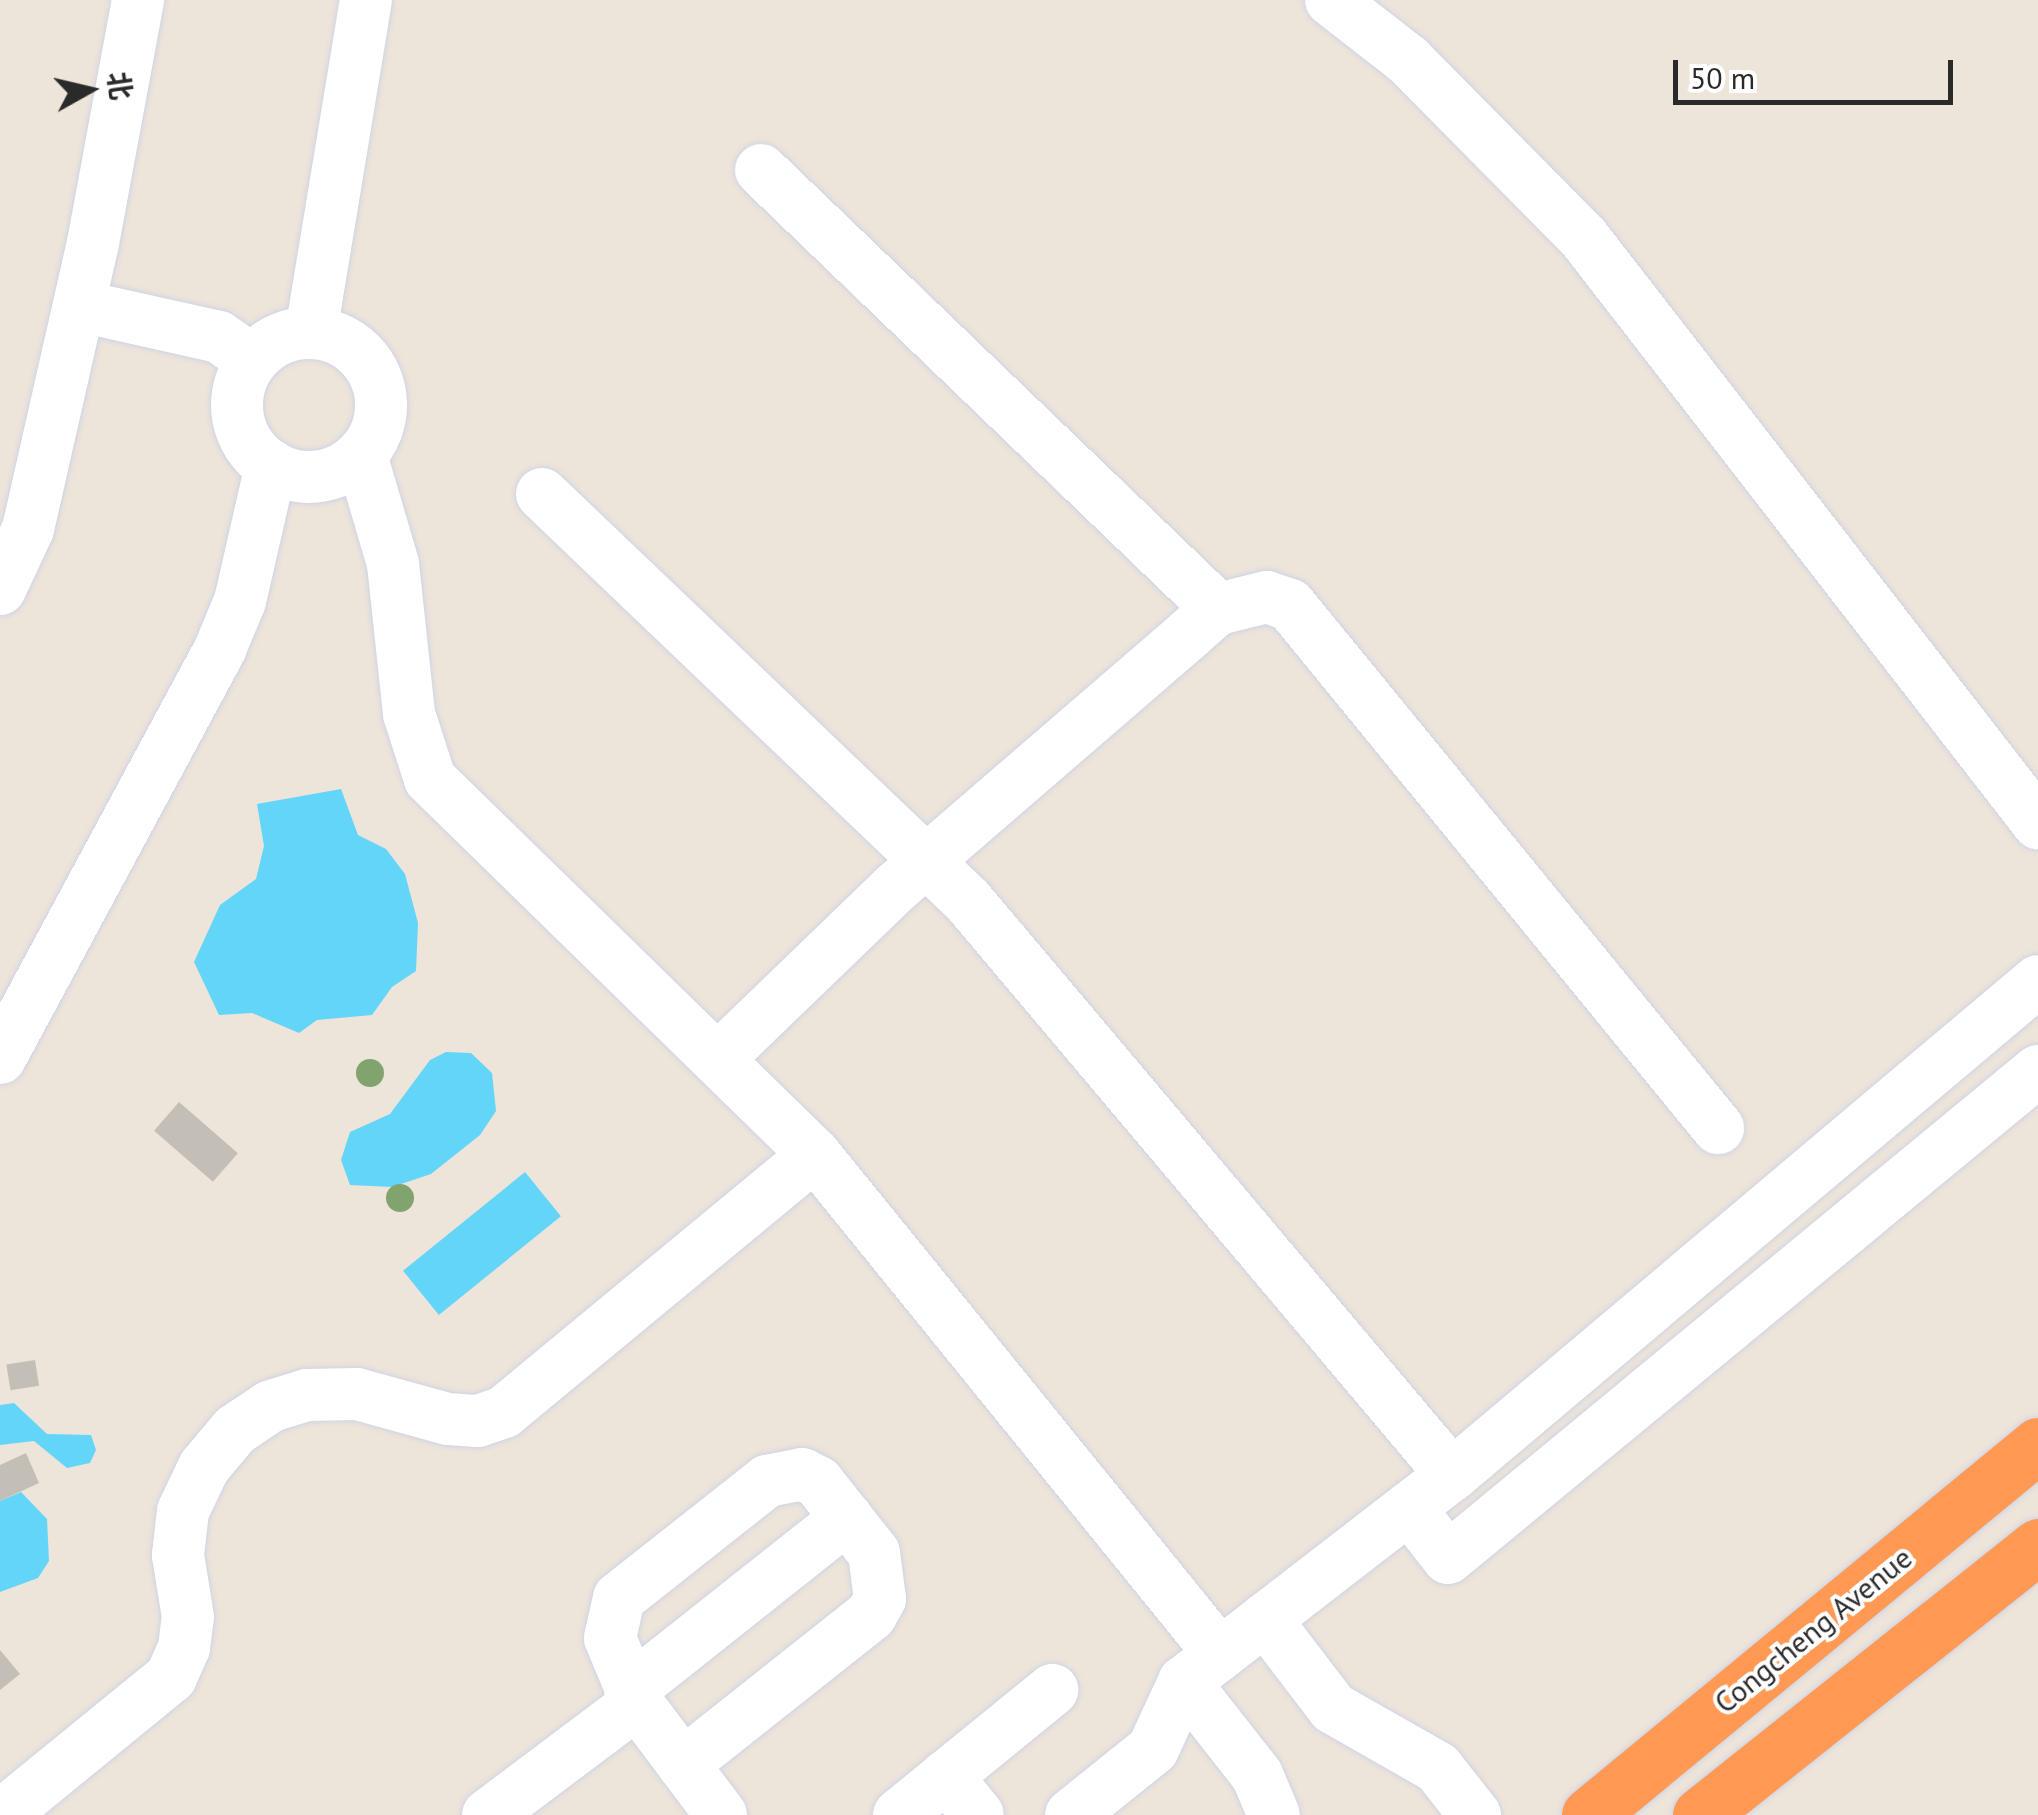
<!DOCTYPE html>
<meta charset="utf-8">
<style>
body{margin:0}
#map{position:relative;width:2038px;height:1815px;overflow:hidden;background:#ede4da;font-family:"PT Sans","Noto Sans SC",sans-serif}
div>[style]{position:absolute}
.water>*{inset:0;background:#63d5f9;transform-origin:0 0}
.building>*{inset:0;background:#c4bfb6;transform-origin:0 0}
.roads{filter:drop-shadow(0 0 2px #cfd4e4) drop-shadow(0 0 2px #cfd4e4)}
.minor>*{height:52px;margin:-26px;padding:0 26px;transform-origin:26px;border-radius:26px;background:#fff}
.minor>.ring{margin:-26px;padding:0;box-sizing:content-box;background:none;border:52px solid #fff;border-radius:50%}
.highway>*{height:55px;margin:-27.5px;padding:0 27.5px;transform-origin:27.5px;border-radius:27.5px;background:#ff9953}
.trees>*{width:28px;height:28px;margin:-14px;border-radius:50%;background:#81a36d}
span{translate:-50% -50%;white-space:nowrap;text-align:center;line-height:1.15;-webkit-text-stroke:8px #fff;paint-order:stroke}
.street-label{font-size:30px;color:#2a2a2a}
.north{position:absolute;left:40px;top:40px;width:100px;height:100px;-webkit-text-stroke:8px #fff;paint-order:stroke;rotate:82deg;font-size:28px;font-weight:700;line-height:40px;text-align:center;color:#2a2a2a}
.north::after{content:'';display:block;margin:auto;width:35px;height:45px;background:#2a2a2a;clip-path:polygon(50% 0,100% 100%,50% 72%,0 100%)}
.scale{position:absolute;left:1673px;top:60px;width:280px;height:45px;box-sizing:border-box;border:5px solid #2a2a2a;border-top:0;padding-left:12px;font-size:30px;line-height:35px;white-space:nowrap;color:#2a2a2a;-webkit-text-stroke:8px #fff;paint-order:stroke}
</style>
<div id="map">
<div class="water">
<div style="clip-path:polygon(341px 789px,358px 835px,386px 849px,405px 874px,418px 923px,416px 971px,392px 987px,372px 1015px,317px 1020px,299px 1033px,252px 1013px,219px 1015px,194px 962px,220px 905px,256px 879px,264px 846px,257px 804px)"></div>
<div style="clip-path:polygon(446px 1052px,471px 1053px,492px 1073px,496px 1111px,480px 1135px,431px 1174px,392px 1187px,350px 1185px,341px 1160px,350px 1132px,390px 1114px,430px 1060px)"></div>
<div style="left:525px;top:1172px;width:57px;height:157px;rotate:51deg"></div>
<div style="clip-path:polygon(14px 1403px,47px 1434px,91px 1435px,96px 1450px,90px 1463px,67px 1468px,34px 1441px,0 1445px,0 1405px)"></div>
<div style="clip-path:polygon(21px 1492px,47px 1519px,49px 1561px,38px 1578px,0 1592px,0 1501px)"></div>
</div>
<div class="building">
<div style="left:179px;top:1102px;width:78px;height:38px;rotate:41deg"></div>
<div style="left:35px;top:1360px;width:26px;height:29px;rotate:81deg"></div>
<div style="clip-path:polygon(26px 1453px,39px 1483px,0 1501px,0 1465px)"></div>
<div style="clip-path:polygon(0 1650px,20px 1674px,0 1690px)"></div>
</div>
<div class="roads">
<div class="minor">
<div style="left:1331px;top:0;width:98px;rotate:37.9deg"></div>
<div style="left:1408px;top:60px;width:250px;rotate:45.3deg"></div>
<div style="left:1584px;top:238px;width:741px;rotate:52.19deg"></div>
<div style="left:761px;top:170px;width:634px;rotate:43.85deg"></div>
<div style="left:80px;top:306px;width:142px;rotate:12.6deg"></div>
<div style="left:219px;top:337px;width:40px;rotate:34.9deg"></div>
<div style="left:311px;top:332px;width:337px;rotate:-80.6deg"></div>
<div class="ring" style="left:237px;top:333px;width:92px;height:92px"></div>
<div style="left:361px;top:455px;width:114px;rotate:73.6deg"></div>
<div style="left:393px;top:564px;width:151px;rotate:83.9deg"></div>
<div style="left:409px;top:714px;width:68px;rotate:72.1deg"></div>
<div style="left:430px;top:779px;width:538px;rotate:44.32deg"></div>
<div style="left:542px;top:494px;width:589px;rotate:43.69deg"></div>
<div style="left:968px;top:901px;width:751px;rotate:49.86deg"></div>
<div style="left:0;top:589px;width:66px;rotate:-65deg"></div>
<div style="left:28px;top:529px;width:293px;rotate:-77.2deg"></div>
<div style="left:93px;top:243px;width:247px;rotate:-79.5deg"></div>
<div style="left:0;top:1058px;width:464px;rotate:-61.7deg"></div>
<div style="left:220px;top:649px;width:52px;rotate:-67.4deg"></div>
<div style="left:240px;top:601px;width:139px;rotate:-77.1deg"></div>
<div style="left:718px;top:1059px;width:246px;rotate:-44deg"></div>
<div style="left:895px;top:888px;width:390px;rotate:-40.8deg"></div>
<div style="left:1190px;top:633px;width:37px;rotate:-41deg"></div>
<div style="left:1218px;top:609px;width:50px;rotate:-13.8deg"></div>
<div style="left:1267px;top:597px;width:24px;rotate:19deg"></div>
<div style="left:1290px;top:605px;width:676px;rotate:50.7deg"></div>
<div style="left:1409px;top:1508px;width:63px;rotate:52deg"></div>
<div style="left:1448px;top:1558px;width:765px;rotate:-39.54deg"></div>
<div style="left:1265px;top:1619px;width:112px;rotate:52.6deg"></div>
<div style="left:1333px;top:1708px;width:121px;rotate:29.7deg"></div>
<div style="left:1438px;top:1768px;width:60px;rotate:51.8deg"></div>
<div style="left:1184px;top:1682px;width:118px;rotate:51.9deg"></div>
<div style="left:1257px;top:1775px;width:43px;rotate:67deg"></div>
<div style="left:630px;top:1690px;width:277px;rotate:-38.4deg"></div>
<div style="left:637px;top:1703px;width:70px;rotate:-112.6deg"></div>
<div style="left:610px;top:1638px;width:41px;rotate:-77.3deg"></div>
<div style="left:619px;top:1598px;width:189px;rotate:-38.3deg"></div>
<div style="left:767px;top:1481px;width:36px;rotate:-11deg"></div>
<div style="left:802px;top:1474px;width:18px;rotate:27deg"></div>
<div style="left:818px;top:1482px;width:90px;rotate:51.7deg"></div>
<div style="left:874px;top:1553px;width:46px;rotate:82.6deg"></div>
<div style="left:880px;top:1599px;width:18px;rotate:119deg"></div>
<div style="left:871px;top:1615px;width:240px;rotate:141.6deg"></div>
<div style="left:946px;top:1776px;width:50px;rotate:50.6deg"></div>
<div style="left:2px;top:1815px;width:218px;rotate:-39.2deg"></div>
<div style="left:171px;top:1677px;width:32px;rotate:-66deg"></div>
<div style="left:184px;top:1648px;width:31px;rotate:-83deg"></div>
<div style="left:188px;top:1617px;width:63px;rotate:-99.2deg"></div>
<div style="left:178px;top:1555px;width:44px;rotate:-83.5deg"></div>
<div style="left:183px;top:1511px;width:49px;rotate:-64.5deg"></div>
<div style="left:204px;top:1467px;width:48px;rotate:-50deg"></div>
<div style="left:235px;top:1430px;width:43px;rotate:-33.7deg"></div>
<div style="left:271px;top:1406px;width:38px;rotate:-17deg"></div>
<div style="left:307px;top:1395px;width:50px;rotate:-1.1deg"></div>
<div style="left:357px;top:1394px;width:94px;rotate:15.4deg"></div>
<div style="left:448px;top:1419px;width:30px;rotate:4deg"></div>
<div style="left:478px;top:1421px;width:28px;rotate:-19deg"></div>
<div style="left:504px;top:1412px;width:403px;rotate:-39.6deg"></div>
<div style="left:815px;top:1155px;width:643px;rotate:50.94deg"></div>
<div style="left:488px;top:1815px;width:186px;rotate:-36.9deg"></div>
<div style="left:637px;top:1703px;width:140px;rotate:53.1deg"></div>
<div style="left:899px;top:1815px;width:198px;rotate:-39.2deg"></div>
<div style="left:1071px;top:1815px;width:105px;rotate:-38.8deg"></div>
<div style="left:1153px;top:1749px;width:74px;rotate:-65.2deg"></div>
<div style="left:1184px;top:1682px;width:339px;rotate:-37.7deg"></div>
<div style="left:1452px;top:1475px;width:766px;rotate:-40.13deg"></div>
</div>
<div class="highway">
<div style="left:1589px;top:1815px;width:582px;rotate:-39.49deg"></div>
<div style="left:1700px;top:1815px;width:432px;rotate:-38.5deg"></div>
</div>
</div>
<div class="trees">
<div style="left:370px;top:1073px"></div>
<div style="left:400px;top:1198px"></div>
</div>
<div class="street-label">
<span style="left:1813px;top:1630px;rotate:-39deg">Congcheng Avenue</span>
</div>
<div class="north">北</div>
<div class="scale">50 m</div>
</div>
